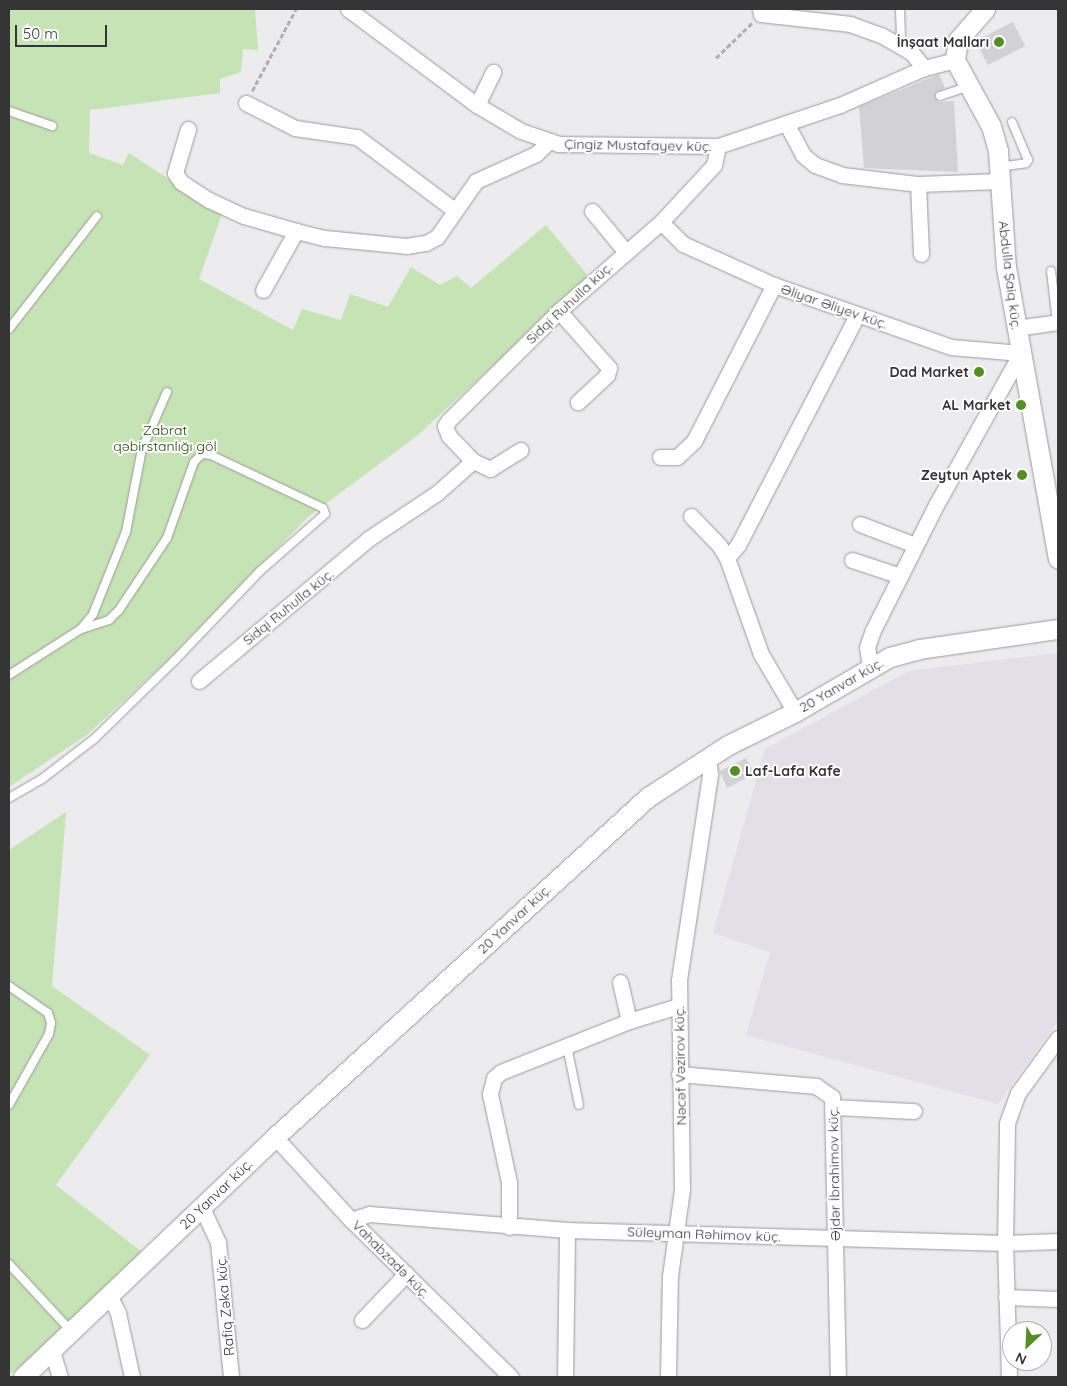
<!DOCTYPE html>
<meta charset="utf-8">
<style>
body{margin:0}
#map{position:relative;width:1067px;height:1386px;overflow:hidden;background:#ecebee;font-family:Quicksand,sans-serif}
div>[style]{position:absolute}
.built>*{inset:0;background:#e2dfe9}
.green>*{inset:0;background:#c5e3b4}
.building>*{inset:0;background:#d2d1d4;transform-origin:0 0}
.path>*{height:2.5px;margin-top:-1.25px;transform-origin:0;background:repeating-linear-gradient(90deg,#b0b0b2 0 5px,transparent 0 7.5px)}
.roads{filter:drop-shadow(0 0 1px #9b9a9d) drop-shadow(0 0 1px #9b9a9d)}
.service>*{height:8px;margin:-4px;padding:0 4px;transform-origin:4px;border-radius:4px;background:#fff}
.minor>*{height:15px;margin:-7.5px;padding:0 7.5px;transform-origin:7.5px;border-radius:7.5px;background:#fff}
.tertiary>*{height:19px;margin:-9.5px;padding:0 9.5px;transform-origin:9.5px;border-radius:9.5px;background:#fff}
.dots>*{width:14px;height:14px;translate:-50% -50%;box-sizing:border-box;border:2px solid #fff;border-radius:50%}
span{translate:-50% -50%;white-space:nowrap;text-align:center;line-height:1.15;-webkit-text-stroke:4px #fff;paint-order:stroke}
.poi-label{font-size:14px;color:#353536;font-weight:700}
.right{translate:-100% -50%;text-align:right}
.left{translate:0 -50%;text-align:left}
.street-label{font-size:14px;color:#353536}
.park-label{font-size:14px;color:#244407}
.frame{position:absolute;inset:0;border:10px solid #353536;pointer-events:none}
.north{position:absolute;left:1002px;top:1321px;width:50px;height:50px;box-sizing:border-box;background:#fff;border:1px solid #aeaeaf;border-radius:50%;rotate:205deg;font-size:14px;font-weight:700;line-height:20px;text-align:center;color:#353536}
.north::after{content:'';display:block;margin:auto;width:18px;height:22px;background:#558d29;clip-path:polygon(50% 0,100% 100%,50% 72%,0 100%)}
.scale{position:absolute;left:15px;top:25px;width:92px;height:22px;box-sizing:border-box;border:2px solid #353536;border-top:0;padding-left:6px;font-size:15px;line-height:18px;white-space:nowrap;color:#353536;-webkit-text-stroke:4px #fff;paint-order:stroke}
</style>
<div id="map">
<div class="built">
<div style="clip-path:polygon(1058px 653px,1058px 1021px,998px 1104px,746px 1035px,770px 952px,713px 933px,765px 749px,909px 671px)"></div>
</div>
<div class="green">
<div style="clip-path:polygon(9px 9px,255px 9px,258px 50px,243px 49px,241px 72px,220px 79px,220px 93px,90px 110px,89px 153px,123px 165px,129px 153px,222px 214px,199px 279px,293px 330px,302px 309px,341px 320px,350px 294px,388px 307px,411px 267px,440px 285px,457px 276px,471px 288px,546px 225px,589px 277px,418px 435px,308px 517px,168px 660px,88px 734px,9px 787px)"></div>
<div style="clip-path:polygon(66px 812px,52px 986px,150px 1055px,56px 1185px,143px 1253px,60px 1335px,9px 1375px,9px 850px)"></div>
</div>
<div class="building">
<div style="left:1013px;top:22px;width:27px;height:42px;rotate:63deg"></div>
<div style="clip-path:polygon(939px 74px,945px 88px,936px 92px,935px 98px,939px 102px,954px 101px,958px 172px,864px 168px,859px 107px)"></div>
<div style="left:746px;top:758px;width:18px;height:30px;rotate:63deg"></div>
</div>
<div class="path">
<div style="left:716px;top:58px;width:52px;rotate:-44.2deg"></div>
<div style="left:252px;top:91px;width:93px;rotate:-61.8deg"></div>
</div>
<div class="roads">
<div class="service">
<div style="left:900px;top:9px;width:36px;rotate:88deg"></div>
<div style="left:940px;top:96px;width:31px;rotate:-19deg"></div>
<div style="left:9px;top:111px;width:46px;rotate:19.2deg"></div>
<div style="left:999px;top:167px;width:27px;rotate:-8deg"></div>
<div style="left:1026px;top:163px;width:4px;rotate:-56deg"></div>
<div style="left:1028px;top:160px;width:41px;rotate:-112.8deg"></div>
<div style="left:1051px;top:271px;width:51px;rotate:83.3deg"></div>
<div style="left:9px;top:329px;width:143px;rotate:-52.1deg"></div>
<div style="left:9px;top:675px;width:85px;rotate:-32.6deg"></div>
<div style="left:81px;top:629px;width:19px;rotate:-51deg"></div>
<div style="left:93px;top:614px;width:88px;rotate:-68.1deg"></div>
<div style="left:126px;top:532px;width:85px;rotate:-79.1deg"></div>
<div style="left:142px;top:449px;width:62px;rotate:-66.3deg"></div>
<div style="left:9px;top:798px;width:38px;rotate:-30deg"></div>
<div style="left:42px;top:779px;width:66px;rotate:-37.6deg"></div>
<div style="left:94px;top:739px;width:113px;rotate:-44.3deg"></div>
<div style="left:175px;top:660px;width:122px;rotate:-46.3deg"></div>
<div style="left:259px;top:572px;width:88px;rotate:-41.3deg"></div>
<div style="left:325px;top:514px;width:6px;rotate:-108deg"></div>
<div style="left:323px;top:508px;width:124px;rotate:-154.7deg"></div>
<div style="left:211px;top:455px;width:9px;rotate:-174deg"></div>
<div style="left:202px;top:454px;width:11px;rotate:135deg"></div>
<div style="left:194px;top:462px;width:81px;rotate:109.6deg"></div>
<div style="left:167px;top:538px;width:87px;rotate:123.7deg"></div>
<div style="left:119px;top:610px;width:14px;rotate:135deg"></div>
<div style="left:109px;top:620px;width:29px;rotate:162deg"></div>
<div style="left:9px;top:986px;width:47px;rotate:34.7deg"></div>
<div style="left:48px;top:1013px;width:10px;rotate:73deg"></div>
<div style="left:51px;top:1023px;width:11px;rotate:100deg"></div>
<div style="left:49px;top:1034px;width:81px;rotate:119.4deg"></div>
<div style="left:567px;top:1046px;width:60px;rotate:78.5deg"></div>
<div style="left:9px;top:1264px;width:91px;rotate:47.2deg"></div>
</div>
<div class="minor">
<div style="left:348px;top:9px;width:161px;rotate:36.7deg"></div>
<div style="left:477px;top:105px;width:51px;rotate:30.6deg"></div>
<div style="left:521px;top:131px;width:39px;rotate:19deg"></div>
<div style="left:558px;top:144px;width:160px;rotate:0.7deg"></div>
<div style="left:718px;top:146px;width:129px;rotate:-18.6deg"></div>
<div style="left:840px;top:105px;width:92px;rotate:-23.8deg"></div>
<div style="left:924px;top:68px;width:32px;rotate:-14deg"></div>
<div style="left:760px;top:9px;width:5px;rotate:79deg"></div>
<div style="left:761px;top:14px;width:90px;rotate:6.4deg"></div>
<div style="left:850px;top:24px;width:33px;rotate:20deg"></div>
<div style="left:881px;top:35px;width:34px;rotate:30deg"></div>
<div style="left:911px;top:52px;width:21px;rotate:51deg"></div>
<div style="left:246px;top:103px;width:55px;rotate:27deg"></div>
<div style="left:295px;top:128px;width:63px;rotate:8.3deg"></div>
<div style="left:357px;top:137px;width:120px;rotate:36.9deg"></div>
<div style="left:477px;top:105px;width:37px;rotate:-64deg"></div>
<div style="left:786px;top:123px;width:36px;rotate:62deg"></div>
<div style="left:803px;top:155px;width:16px;rotate:40deg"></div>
<div style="left:815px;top:165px;width:29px;rotate:20deg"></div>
<div style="left:842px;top:175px;width:77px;rotate:6.8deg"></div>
<div style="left:918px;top:184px;width:82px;rotate:-2.1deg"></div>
<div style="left:188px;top:129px;width:46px;rotate:106.5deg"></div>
<div style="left:175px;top:173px;width:11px;rotate:56deg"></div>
<div style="left:181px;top:182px;width:33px;rotate:33deg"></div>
<div style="left:209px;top:200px;width:38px;rotate:25deg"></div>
<div style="left:244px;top:216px;width:54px;rotate:16.1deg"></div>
<div style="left:296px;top:231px;width:30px;rotate:14deg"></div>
<div style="left:325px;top:238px;width:81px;rotate:5.6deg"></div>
<div style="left:406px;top:246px;width:20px;rotate:-9deg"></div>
<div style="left:426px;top:243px;width:13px;rotate:-29deg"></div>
<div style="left:437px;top:237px;width:68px;rotate:-55.1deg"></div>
<div style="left:476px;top:181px;width:66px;rotate:-24.2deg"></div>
<div style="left:536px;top:154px;width:16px;rotate:-45deg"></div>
<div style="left:918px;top:184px;width:70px;rotate:87.5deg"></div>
<div style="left:592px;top:211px;width:52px;rotate:50.5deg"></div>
<div style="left:661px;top:222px;width:31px;rotate:45deg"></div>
<div style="left:683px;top:244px;width:100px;rotate:24.3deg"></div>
<div style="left:774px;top:285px;width:188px;rotate:19.3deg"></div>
<div style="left:951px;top:347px;width:70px;rotate:4.9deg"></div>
<div style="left:1021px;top:353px;width:174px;rotate:119.2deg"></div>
<div style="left:936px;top:505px;width:140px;rotate:116.7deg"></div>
<div style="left:873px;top:630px;width:18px;rotate:109deg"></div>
<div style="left:867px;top:647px;width:20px;rotate:81deg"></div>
<div style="left:263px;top:290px;width:68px;rotate:-60.8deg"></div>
<div style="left:559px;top:311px;width:76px;rotate:48.7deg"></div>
<div style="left:609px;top:368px;width:7px;rotate:106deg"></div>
<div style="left:607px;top:375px;width:40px;rotate:137deg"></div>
<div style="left:1016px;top:328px;width:42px;rotate:-8.1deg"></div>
<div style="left:660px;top:457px;width:17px"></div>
<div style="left:677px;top:457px;width:23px;rotate:-43deg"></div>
<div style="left:694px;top:441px;width:175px;rotate:-62.9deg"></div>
<div style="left:473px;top:461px;width:19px;rotate:25deg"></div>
<div style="left:490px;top:469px;width:36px;rotate:-32deg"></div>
<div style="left:691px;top:516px;width:40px;rotate:46deg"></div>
<div style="left:719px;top:545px;width:15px;rotate:58deg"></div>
<div style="left:727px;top:558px;width:102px;rotate:70.5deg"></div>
<div style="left:761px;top:654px;width:67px;rotate:59.6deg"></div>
<div style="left:860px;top:524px;width:59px;rotate:20.9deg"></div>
<div style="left:727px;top:558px;width:17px;rotate:-50deg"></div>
<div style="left:738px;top:545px;width:259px;rotate:-62.6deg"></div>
<div style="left:852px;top:560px;width:51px;rotate:18.4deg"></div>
<div style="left:199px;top:681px;width:221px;rotate:-40deg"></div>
<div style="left:368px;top:539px;width:83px;rotate:-33.7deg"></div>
<div style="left:437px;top:493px;width:48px;rotate:-41.6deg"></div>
<div style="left:473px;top:461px;width:35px;rotate:-134deg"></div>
<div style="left:449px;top:436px;width:11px;rotate:-112deg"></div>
<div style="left:445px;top:426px;width:7px;rotate:-56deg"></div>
<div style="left:449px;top:420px;width:155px;rotate:-44.7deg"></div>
<div style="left:559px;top:311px;width:135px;rotate:-41.1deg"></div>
<div style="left:661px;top:222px;width:78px;rotate:-47.1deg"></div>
<div style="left:714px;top:165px;width:19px;rotate:-78deg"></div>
<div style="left:620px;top:982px;width:40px;rotate:77deg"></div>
<div style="left:679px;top:1074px;width:138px;rotate:5deg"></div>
<div style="left:816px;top:1086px;width:19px;rotate:35deg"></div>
<div style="left:832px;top:1097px;width:280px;rotate:88.8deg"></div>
<div style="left:834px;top:1107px;width:80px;rotate:2.9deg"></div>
<div style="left:275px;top:1137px;width:113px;rotate:47.5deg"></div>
<div style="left:351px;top:1220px;width:224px;rotate:44.5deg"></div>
<div style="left:202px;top:1208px;width:38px;rotate:65deg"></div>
<div style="left:218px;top:1242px;width:136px;rotate:84.5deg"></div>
<div style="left:351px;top:1220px;width:19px;rotate:-18deg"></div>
<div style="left:369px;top:1214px;width:199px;rotate:4.6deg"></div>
<div style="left:567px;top:1230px;width:438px;rotate:1.7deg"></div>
<div style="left:1005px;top:1243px;width:53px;rotate:-2.2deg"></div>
<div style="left:509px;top:1227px;width:45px;rotate:-90deg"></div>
<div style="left:509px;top:1182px;width:90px;rotate:-102.2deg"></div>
<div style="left:490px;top:1094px;width:16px;rotate:-76deg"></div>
<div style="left:494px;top:1078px;width:9px;rotate:-41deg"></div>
<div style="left:501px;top:1072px;width:138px;rotate:-21.7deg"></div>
<div style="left:629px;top:1021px;width:51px;rotate:-17deg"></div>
<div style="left:110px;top:1297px;width:18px;rotate:63deg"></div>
<div style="left:118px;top:1313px;width:66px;rotate:77.7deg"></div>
<div style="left:1006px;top:1297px;width:52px;rotate:2.2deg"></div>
<div style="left:362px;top:1320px;width:64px;rotate:-46.3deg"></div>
<div style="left:52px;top:1351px;width:27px;rotate:73deg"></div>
<div style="left:565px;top:1377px;width:147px;rotate:-89.2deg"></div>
<div style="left:668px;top:1377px;width:101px;rotate:-88.9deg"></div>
<div style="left:670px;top:1276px;width:88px;rotate:-82.1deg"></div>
<div style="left:682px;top:1189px;width:209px;rotate:-90.8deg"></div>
<div style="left:679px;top:980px;width:208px;rotate:-81.4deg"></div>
<div style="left:710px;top:774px;width:17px;rotate:-97deg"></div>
<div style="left:1009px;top:1377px;width:134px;rotate:-91.7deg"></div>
<div style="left:1005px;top:1243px;width:120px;rotate:-89deg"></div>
<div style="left:1007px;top:1123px;width:32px;rotate:-70deg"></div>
<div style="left:1018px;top:1093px;width:68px;rotate:-54deg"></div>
</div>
<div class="tertiary">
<div style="left:985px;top:9px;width:41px;rotate:131.1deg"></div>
<div style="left:958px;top:40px;width:20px;rotate:99deg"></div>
<div style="left:955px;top:60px;width:75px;rotate:61.4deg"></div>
<div style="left:991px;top:126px;width:26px;rotate:74deg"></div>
<div style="left:998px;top:151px;width:116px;rotate:86.1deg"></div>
<div style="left:1006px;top:267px;width:296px;rotate:79.9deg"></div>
<div style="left:23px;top:1377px;width:348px;rotate:-43.6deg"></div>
<div style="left:275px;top:1137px;width:505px;rotate:-42.35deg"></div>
<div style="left:648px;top:797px;width:95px;rotate:-33deg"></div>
<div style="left:728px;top:745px;width:75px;rotate:-26.2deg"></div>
<div style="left:795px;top:712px;width:110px;rotate:-30.1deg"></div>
<div style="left:890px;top:657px;width:30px;rotate:-15deg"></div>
<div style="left:919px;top:649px;width:140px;rotate:-8.2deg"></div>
</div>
</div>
<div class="dots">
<div style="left:999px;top:42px;background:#558d29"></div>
<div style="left:979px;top:372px;background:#558d29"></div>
<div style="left:1021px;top:405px;background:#558d29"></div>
<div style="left:1022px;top:475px;background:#558d29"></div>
<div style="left:735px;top:771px;background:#558d29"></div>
</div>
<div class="poi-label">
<span class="right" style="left:989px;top:42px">İnşaat Malları</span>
<span class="right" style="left:969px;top:372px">Dad Market</span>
<span class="right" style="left:1011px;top:405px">AL Market</span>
<span class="right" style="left:1012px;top:475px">Zeytun Aptek</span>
<span class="left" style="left:745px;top:771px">Laf-Lafa Kafe</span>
</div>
<div class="street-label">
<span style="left:638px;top:145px;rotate:1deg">Çingiz Mustafayev küç.</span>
<span style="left:1010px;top:275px;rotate:83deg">Abdulla Şaiq küç.</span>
<span style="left:569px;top:303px;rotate:-43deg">Sidqi Ruhulla küç.</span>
<span style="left:834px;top:306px;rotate:19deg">Əliyar Əliyev küç.</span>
<span style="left:288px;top:607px;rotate:-39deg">Sidqi Ruhulla küç.</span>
<span style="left:841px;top:685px;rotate:-30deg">20 Yanvar küç.</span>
<span style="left:514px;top:919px;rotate:-43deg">20 Yanvar küç.</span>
<span style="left:680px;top:1066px;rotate:-91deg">Nəcəf Vəzirov küç.</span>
<span style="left:834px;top:1174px;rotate:-91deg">Əjdər İbrahimov küç.</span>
<span style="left:216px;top:1194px;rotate:-44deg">20 Yanvar küç.</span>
<span style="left:704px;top:1234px;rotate:2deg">Süleyman Rəhimov küç.</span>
<span style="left:391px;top:1259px;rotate:45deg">Vahabzadə küç.</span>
<span style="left:225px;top:1306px;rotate:-95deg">Rafiq Zəka küç.</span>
</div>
<div class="park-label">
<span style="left:165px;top:438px">Zabrat<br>qəbirstanlığı göl</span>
</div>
<div class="frame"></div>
<div class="north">N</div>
<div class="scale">50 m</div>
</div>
